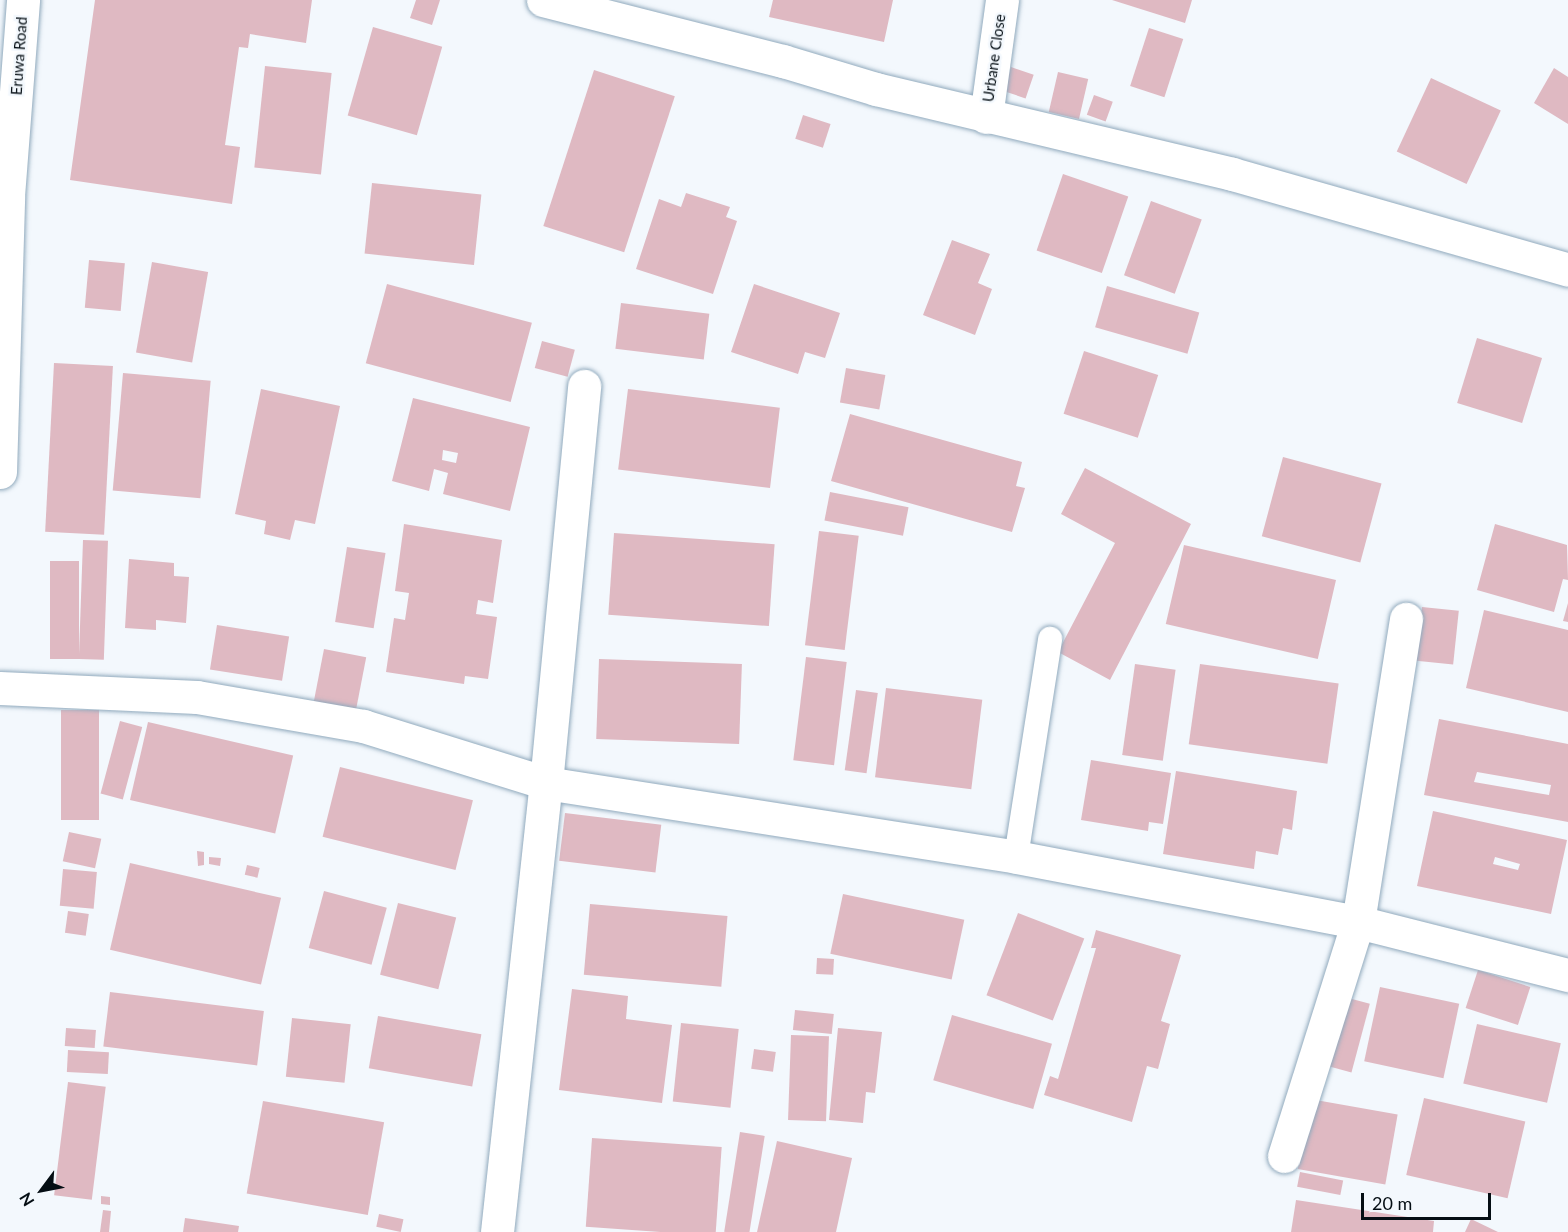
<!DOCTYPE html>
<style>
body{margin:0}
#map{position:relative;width:1568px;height:1232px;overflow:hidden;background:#f3f8fd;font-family:Lato,sans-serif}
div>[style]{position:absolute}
.building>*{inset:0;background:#dfb9c2;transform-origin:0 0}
.roads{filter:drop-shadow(0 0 2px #91aabd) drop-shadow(0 0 2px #91aabd)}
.service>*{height:24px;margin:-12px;padding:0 12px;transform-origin:12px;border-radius:12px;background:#fff}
.minor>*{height:33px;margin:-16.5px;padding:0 16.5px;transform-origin:16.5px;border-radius:16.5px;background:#fff}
.secondary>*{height:33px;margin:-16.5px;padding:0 16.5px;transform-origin:16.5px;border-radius:16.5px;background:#fff}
span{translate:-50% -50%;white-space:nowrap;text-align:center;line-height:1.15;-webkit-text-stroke:5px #f3f8fd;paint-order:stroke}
.street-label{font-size:15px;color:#050e14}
.north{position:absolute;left:12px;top:1160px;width:60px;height:60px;-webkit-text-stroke:4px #f3f8fd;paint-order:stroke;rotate:238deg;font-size:16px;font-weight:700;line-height:24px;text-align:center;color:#050e14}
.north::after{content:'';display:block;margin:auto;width:21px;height:27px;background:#050e14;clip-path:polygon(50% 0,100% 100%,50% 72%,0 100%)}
.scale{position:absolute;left:1361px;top:1193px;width:130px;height:27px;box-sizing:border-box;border:3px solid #050e14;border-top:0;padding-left:8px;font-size:18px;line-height:21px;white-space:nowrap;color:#050e14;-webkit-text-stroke:4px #f3f8fd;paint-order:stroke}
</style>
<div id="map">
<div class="building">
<div style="clip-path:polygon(95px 0,312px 0,306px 43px,250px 34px,248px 48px,239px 47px,225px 145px,240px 147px,232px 204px,70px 180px)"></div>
<div style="clip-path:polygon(416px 0,440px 0,432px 25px,410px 18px)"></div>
<div style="clip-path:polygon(773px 0,893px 0,884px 42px,769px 17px)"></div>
<div style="clip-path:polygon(1112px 0,1192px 0,1185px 23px)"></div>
<div style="left:373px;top:27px;width:72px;height:92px;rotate:16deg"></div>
<div style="left:1149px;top:28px;width:36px;height:61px;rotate:18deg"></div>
<div style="left:265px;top:66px;width:67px;height:102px;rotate:6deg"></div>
<div style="left:1011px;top:67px;width:24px;height:25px;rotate:19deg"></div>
<div style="clip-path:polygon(1554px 68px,1568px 77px,1568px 124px,1534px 103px)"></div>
<div style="left:594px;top:70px;width:85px;height:164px;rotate:18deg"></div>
<div style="left:1058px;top:72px;width:31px;height:41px;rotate:13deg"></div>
<div style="left:1431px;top:78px;width:77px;height:81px;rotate:25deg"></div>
<div style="left:1094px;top:95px;width:20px;height:21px;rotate:20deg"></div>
<div style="left:803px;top:115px;width:29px;height:25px;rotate:18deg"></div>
<div style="left:1063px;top:174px;width:69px;height:81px;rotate:19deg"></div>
<div style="left:372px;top:183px;width:110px;height:71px;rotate:6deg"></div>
<div style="clip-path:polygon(686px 193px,730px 207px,726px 217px,737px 221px,713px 294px,636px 269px,659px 199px,681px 207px)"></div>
<div style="left:1151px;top:201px;width:54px;height:79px;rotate:20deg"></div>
<div style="clip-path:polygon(952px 240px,990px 254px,978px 283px,992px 289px,975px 335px,923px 315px)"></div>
<div style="left:89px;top:260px;width:36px;height:48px;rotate:5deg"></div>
<div style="left:152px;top:262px;width:57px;height:92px;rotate:10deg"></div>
<div style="left:387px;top:284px;width:150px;height:82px;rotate:15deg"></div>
<div style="clip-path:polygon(754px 284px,840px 313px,825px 358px,805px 352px,798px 374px,731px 352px)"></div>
<div style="left:1107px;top:286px;width:96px;height:43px;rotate:16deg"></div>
<div style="left:621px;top:303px;width:89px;height:46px;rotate:7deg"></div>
<div style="left:1477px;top:338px;width:68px;height:68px;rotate:17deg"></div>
<div style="left:542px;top:341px;width:34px;height:28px;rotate:15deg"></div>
<div style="left:1084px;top:351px;width:78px;height:66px;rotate:18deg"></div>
<div style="left:54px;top:363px;width:59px;height:169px;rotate:3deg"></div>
<div style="left:846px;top:368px;width:40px;height:35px;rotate:10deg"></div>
<div style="left:123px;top:373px;width:88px;height:118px;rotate:5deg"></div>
<div style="clip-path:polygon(261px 389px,340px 406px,315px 524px,295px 520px,290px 540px,264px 534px,266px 521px,235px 514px)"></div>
<div style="left:628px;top:389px;width:153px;height:81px;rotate:7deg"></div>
<div style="clip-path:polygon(evenodd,413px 398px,530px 427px,510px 511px,443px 494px,448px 473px,434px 469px,429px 491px,392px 481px,413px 398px,443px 450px,458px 453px,456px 463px,442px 460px,443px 450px)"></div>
<div style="clip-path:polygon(850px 414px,1022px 462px,1016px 486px,1025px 488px,1012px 532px,831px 481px)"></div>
<div style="left:1283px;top:457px;width:102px;height:82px;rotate:15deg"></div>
<div style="clip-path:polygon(1085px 468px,1191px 524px,1110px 680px,1058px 652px,1115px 543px,1061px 514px)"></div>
<div style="left:830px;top:492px;width:80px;height:29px;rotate:11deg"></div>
<div style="clip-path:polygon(404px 524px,502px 540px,493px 603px,478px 600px,476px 614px,497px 617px,488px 679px,465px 676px,464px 684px,386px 672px,394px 618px,405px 620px,409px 593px,395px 591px)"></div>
<div style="clip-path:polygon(1495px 524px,1567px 545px,1568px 580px,1563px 579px,1554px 612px,1477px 590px)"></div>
<div style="left:819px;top:531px;width:40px;height:115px;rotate:7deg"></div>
<div style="left:614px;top:533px;width:161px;height:82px;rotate:4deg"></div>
<div style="left:83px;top:540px;width:25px;height:119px;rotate:2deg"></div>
<div style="left:1184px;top:545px;width:156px;height:81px;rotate:13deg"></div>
<div style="left:347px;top:547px;width:39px;height:76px;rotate:9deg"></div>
<div style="clip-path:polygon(129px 559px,174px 563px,174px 576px,189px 577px,186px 623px,156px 620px,156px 630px,125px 628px)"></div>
<div style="left:50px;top:561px;width:29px;height:98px"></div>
<div style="clip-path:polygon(1568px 603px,1568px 622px,1563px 621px)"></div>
<div style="left:1422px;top:607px;width:37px;height:54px;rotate:6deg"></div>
<div style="clip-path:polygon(1484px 610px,1568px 630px,1568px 712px,1466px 688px)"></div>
<div style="left:217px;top:625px;width:73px;height:45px;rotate:9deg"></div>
<div style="left:324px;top:649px;width:43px;height:56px;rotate:11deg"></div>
<div style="left:806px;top:657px;width:41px;height:104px;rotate:7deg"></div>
<div style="left:599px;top:659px;width:143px;height:80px;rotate:2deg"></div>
<div style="left:1135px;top:664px;width:41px;height:92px;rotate:8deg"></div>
<div style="left:1200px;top:664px;width:140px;height:81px;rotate:8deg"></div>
<div style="left:886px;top:688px;width:97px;height:90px;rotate:7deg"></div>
<div style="left:856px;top:690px;width:22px;height:81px;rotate:8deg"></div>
<div style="left:61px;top:710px;width:38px;height:110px"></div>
<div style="clip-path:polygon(evenodd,1439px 719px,1568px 744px,1568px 822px,1424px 795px,1439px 719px,1477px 772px,1551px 785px,1549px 795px,1474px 782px,1477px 772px)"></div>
<div style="left:120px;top:721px;width:23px;height:75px;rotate:15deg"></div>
<div style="left:148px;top:722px;width:149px;height:80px;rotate:13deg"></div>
<div style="clip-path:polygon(1091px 760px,1171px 773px,1163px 824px,1149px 822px,1148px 831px,1081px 820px)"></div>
<div style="left:340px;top:767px;width:137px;height:72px;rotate:14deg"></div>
<div style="clip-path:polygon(1176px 771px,1297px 791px,1292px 830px,1283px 828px,1278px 855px,1256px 851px,1254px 869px,1163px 854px)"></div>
<div style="clip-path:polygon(evenodd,1433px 811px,1567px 840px,1551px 914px,1417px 886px,1433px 811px,1495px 857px,1520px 864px,1518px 870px,1493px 864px,1495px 857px)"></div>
<div style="left:565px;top:813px;width:97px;height:48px;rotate:7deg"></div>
<div style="left:69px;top:832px;width:33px;height:30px;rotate:12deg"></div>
<div style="clip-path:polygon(197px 851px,204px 852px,204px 865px,198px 866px)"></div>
<div style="clip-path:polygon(209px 857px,221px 858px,220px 866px,209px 864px)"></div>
<div style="left:130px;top:863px;width:155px;height:89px;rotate:13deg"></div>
<div style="left:247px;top:865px;width:13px;height:10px;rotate:13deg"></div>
<div style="left:63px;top:869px;width:34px;height:37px;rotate:5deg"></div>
<div style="left:324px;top:891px;width:65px;height:59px;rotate:15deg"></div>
<div style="left:843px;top:894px;width:124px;height:61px;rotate:12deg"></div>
<div style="left:398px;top:903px;width:60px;height:74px;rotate:14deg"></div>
<div style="left:590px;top:904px;width:138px;height:71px;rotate:5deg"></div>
<div style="left:68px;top:911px;width:21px;height:22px;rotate:8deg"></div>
<div style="left:1018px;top:913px;width:71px;height:88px;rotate:21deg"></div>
<div style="clip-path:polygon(1096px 930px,1181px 955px,1161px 1021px,1170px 1024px,1158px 1069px,1147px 1066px,1132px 1122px,1044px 1095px,1050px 1076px,1058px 1079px,1096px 948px,1091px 948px)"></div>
<div style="left:817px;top:958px;width:17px;height:16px;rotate:3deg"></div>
<div style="left:1478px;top:970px;width:55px;height:40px;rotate:18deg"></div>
<div style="left:1380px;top:987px;width:81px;height:76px;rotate:12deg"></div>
<div style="clip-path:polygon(572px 989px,628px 996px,626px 1019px,672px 1025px,662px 1103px,559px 1090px)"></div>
<div style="left:110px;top:992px;width:155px;height:55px;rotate:7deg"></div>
<div style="left:1337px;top:995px;width:34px;height:71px;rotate:15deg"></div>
<div style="left:795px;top:1010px;width:39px;height:20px;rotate:6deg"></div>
<div style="left:952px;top:1015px;width:104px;height:68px;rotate:16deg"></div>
<div style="left:378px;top:1016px;width:105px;height:53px;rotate:10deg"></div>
<div style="left:292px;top:1018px;width:59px;height:59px;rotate:6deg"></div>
<div style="left:681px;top:1023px;width:58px;height:79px;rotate:6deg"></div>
<div style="left:1477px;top:1024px;width:86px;height:61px;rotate:13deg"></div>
<div style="left:66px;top:1028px;width:30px;height:18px;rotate:4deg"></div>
<div style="clip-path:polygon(838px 1028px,882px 1032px,875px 1093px,866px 1092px,863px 1123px,829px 1120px)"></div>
<div style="left:791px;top:1035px;width:38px;height:85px;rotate:2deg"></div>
<div style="left:754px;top:1049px;width:22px;height:20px;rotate:8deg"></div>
<div style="left:68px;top:1050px;width:41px;height:22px;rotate:3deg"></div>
<div style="left:68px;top:1082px;width:38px;height:114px;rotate:7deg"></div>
<div style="left:1424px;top:1098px;width:104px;height:79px;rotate:13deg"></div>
<div style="left:1310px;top:1099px;width:89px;height:71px;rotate:10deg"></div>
<div style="left:263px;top:1101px;width:123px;height:94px;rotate:10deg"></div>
<div style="left:740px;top:1132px;width:25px;height:101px;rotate:9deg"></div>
<div style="left:592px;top:1138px;width:130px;height:89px;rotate:4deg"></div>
<div style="clip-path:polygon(777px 1141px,852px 1158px,836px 1232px,757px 1232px)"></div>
<div style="left:1300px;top:1172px;width:44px;height:15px;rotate:11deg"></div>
<div style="clip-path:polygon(101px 1196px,110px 1197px,110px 1205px,101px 1204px)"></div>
<div style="clip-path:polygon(1296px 1200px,1434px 1221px,1433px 1232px,1291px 1232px)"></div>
<div style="clip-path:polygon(103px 1210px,111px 1211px,109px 1232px,100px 1232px)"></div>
<div style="left:379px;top:1214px;width:25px;height:13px;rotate:12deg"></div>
<div style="clip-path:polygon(185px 1218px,239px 1226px,238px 1232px,183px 1232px)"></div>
<div style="clip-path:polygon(1471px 1219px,1498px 1232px,1465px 1232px)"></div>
</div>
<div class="roads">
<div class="service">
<div style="left:1016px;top:857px;width:221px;rotate:-81.1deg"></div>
</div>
<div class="minor">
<div style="left:543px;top:0;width:248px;rotate:14.3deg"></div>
<div style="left:783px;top:61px;width:97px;rotate:16.8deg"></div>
<div style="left:876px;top:89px;width:366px;rotate:13.4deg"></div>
<div style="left:1232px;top:174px;width:349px;rotate:15.9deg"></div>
<div style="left:986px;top:117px;width:118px;rotate:-82.2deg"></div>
<div style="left:0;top:688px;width:197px;rotate:2.6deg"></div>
<div style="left:197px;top:697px;width:169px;rotate:9.9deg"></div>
<div style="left:363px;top:726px;width:192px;rotate:17.3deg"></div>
<div style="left:546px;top:783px;width:476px;rotate:8.9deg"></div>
<div style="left:1016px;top:857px;width:348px;rotate:10.8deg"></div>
<div style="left:1358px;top:922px;width:217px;rotate:14.2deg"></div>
<div style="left:1284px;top:1156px;width:245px;rotate:-72.5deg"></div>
<div style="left:1358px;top:922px;width:307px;rotate:-81deg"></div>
<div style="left:497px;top:1232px;width:452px;rotate:-83.8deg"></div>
<div style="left:546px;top:783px;width:399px;rotate:-84.5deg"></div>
</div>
<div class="secondary">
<div style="left:0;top:472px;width:276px;rotate:-88.3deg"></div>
<div style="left:8px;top:196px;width:197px;rotate:-85.6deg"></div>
</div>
</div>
<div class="street-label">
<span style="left:19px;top:56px;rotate:-86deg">Eruwa Road</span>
<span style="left:994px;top:58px;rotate:-82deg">Urbane Close</span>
</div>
<div class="north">N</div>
<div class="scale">20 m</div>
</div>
